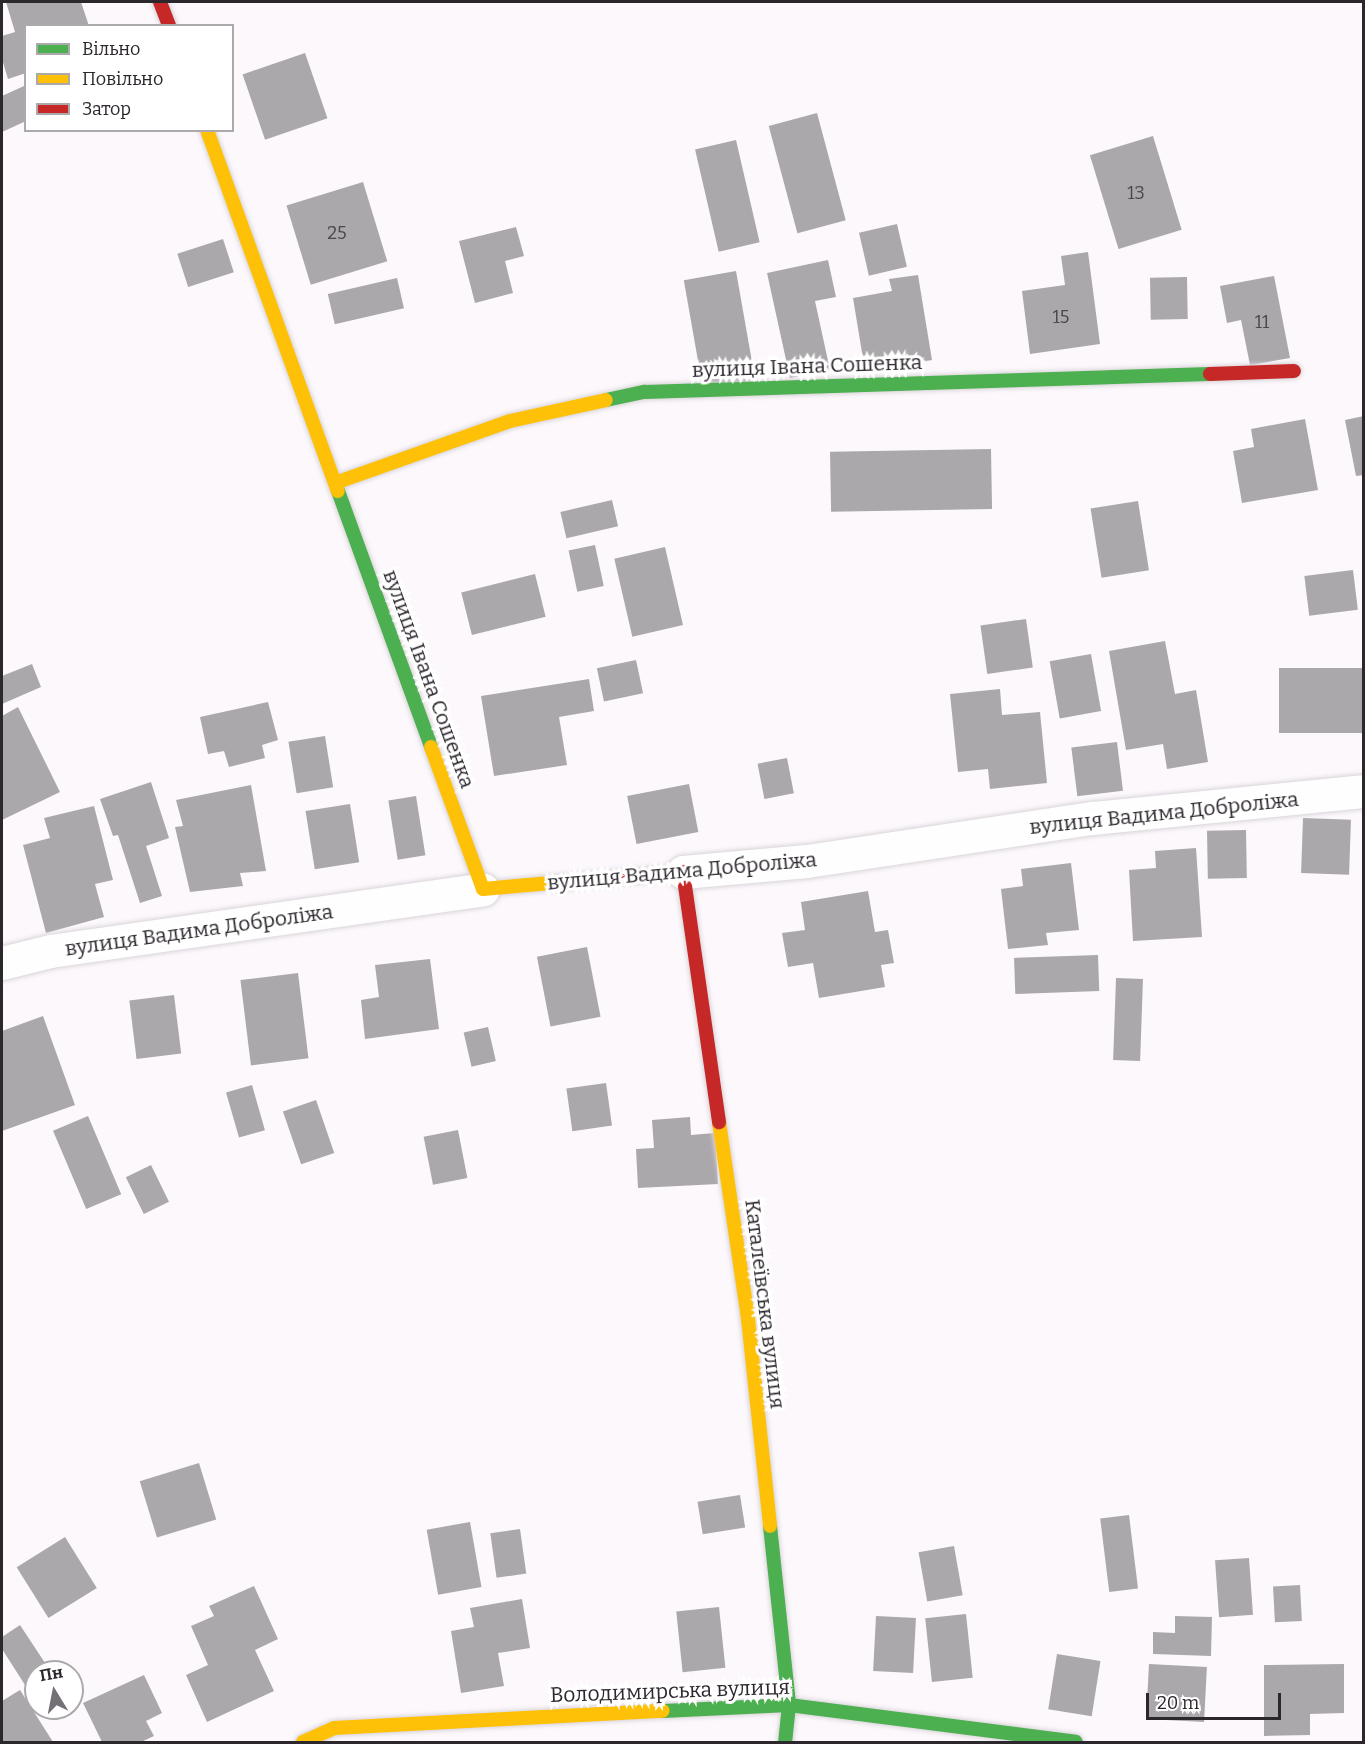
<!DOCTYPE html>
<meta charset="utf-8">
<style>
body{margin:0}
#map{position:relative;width:1365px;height:1744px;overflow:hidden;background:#fcf8fc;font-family:Bitter,serif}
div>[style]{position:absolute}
.building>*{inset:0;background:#aba8ac;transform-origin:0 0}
.roads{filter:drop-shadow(0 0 2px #d9d5d9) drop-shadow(0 0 2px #d9d5d9)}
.street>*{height:33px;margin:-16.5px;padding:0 16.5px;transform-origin:16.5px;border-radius:16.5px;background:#fffeff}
.fast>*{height:14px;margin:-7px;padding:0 7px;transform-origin:7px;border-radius:7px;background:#4caf50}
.slow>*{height:14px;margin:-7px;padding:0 7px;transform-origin:7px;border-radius:7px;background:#ffc107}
.jam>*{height:14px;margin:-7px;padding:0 7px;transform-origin:7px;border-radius:7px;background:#c62828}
span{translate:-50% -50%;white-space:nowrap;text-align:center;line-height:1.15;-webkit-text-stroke:6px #fff;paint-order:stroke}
.number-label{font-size:18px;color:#4c474d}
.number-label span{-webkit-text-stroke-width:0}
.street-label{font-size:21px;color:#2c272d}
.frame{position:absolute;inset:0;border:3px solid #2c272d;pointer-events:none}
.legend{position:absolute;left:24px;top:24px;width:210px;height:108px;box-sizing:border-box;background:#fff;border:2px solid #aba9ab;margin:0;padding:8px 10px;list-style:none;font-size:18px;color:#2c272d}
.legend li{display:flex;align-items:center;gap:12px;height:30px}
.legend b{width:30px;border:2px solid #aba9ab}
.north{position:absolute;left:24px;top:1660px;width:60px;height:60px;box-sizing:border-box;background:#fff;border:2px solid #aba9ab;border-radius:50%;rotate:350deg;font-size:16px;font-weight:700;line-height:24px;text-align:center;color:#2c272d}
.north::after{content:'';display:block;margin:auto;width:21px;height:27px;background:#757075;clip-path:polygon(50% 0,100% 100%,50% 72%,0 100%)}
.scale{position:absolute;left:1146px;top:1693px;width:135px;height:27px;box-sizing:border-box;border:3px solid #2c272d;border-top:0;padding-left:8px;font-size:18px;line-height:21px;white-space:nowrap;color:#2c272d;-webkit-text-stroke:4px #fff;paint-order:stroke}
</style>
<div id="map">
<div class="building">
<div style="clip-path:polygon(6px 2px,81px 2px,89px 26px,26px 26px,26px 73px,8px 79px,2px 59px,2px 36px,15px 32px)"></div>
<div style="left:305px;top:53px;width:69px;height:66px;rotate:71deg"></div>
<div style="clip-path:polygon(24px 86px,26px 121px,2px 132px,2px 96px)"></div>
<div style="left:817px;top:113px;width:111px;height:50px;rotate:75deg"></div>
<div style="left:1153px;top:136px;width:98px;height:66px;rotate:73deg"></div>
<div style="left:736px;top:140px;width:105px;height:42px;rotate:77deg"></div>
<div style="left:363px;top:182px;width:83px;height:80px;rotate:73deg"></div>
<div style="left:897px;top:224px;width:44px;height:39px;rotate:77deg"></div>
<div style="clip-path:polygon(516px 227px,524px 256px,505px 261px,513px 293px,475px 303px,459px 241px)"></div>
<div style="left:223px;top:239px;width:35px;height:48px;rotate:72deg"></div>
<div style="clip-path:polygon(1088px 252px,1100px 344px,1030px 354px,1022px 291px,1065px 285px,1061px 256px)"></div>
<div style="clip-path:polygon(828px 260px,836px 297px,815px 301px,830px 370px,790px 378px,767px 273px)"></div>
<div style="left:736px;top:271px;width:111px;height:53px;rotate:80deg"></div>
<div style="clip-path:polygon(918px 275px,932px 360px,865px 371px,853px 298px,892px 291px,889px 279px)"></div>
<div style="clip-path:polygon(1274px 276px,1290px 358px,1250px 365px,1241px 320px,1227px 323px,1220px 286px)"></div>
<div style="left:1187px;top:277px;width:42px;height:37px;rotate:89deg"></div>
<div style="left:397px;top:278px;width:31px;height:71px;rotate:77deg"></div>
<div style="clip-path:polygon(1364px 416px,1364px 475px,1356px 476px,1345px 420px)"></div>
<div style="clip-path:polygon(1305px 419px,1318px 490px,1242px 503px,1233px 451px,1254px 447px,1251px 429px)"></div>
<div style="left:991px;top:449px;width:60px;height:161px;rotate:89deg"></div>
<div style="left:612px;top:500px;width:27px;height:53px;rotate:77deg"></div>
<div style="left:1138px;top:501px;width:70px;height:48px;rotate:81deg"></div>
<div style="left:595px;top:545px;width:42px;height:27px;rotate:78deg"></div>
<div style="left:665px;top:547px;width:80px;height:52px;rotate:77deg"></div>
<div style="left:1353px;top:570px;width:40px;height:49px;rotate:83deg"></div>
<div style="left:535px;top:574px;width:44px;height:76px;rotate:76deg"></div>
<div style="left:1026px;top:619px;width:49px;height:46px;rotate:82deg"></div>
<div style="clip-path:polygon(1165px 641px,1175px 694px,1196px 690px,1208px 762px,1167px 769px,1163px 744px,1126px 750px,1109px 651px)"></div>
<div style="left:1091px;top:654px;width:58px;height:42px;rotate:80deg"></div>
<div style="left:636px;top:660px;width:34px;height:40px;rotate:78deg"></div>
<div style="clip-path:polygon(32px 664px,41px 687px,2px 704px,2px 676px)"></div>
<div style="left:1364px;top:668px;width:65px;height:85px;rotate:90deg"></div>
<div style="clip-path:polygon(589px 679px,594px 711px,559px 717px,567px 765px,494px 776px,481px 696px)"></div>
<div style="clip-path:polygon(1000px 689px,1002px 715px,1040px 712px,1047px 783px,990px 789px,988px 769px,958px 772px,950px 694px)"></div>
<div style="clip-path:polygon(268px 702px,278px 740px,262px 745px,265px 758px,229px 767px,224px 751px,208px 754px,200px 717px)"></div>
<div style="clip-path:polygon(18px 707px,60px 792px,2px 820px,2px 716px)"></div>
<div style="left:325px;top:736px;width:52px;height:37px;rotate:81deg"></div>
<div style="left:1117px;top:742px;width:49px;height:46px;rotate:83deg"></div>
<div style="left:787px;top:758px;width:36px;height:30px;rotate:79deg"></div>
<div style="clip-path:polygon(151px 782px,169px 838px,146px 846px,162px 896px,140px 903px,118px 835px,113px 836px,100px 799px)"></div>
<div style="left:689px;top:784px;width:49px;height:63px;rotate:79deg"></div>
<div style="clip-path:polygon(251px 785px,266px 871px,240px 873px,243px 886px,190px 892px,175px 827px,183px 826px,176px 800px)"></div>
<div style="left:416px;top:796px;width:60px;height:28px;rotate:81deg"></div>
<div style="left:350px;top:804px;width:59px;height:45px;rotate:81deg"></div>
<div style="clip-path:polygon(94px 806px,113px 880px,95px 884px,104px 917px,46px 933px,23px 845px,50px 838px,44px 818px)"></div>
<div style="left:1303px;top:818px;width:48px;height:55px;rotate:2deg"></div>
<div style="left:1246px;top:830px;width:48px;height:39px;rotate:89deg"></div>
<div style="clip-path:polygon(1196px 848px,1202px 937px,1133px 941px,1129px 870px,1156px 868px,1155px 851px)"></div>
<div style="clip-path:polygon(1071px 863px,1079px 930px,1046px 933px,1048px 945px,1008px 949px,1001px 889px,1023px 886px,1021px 869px)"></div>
<div style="clip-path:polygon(868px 891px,875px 932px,888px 930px,894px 963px,881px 965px,885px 987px,819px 998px,813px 963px,788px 967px,782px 933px,805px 930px,801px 902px)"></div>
<div style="left:587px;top:947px;width:71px;height:51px;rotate:79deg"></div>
<div style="left:1098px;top:955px;width:36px;height:84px;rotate:88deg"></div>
<div style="clip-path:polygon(430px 959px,439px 1029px,365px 1039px,361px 1000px,379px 997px,375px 965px)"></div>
<div style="left:298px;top:973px;width:86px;height:58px;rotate:83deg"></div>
<div style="left:1116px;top:978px;width:27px;height:82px;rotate:2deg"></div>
<div style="left:174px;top:995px;width:59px;height:45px;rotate:83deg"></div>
<div style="clip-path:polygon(43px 1016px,75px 1105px,2px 1131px,2px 1031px)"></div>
<div style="left:488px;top:1027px;width:35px;height:25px;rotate:77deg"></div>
<div style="left:606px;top:1083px;width:43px;height:40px;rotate:82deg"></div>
<div style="left:252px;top:1085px;width:47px;height:27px;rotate:74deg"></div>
<div style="left:316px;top:1100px;width:56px;height:35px;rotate:71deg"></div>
<div style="left:88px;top:1116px;width:85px;height:38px;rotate:67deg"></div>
<div style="clip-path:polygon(690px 1117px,691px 1135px,715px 1133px,718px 1184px,638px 1188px,636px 1149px,654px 1148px,652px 1120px)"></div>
<div style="left:458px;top:1130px;width:49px;height:35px;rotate:79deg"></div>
<div style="left:151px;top:1165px;width:41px;height:28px;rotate:64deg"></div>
<div style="left:199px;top:1463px;width:59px;height:62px;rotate:73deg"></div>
<div style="left:740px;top:1495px;width:33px;height:43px;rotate:81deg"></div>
<div style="left:1129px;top:1515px;width:74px;height:29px;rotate:83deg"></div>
<div style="left:470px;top:1522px;width:66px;height:44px;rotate:80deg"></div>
<div style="left:520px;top:1529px;width:45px;height:30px;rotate:82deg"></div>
<div style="left:65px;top:1537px;width:60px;height:57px;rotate:58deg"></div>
<div style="left:954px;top:1546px;width:50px;height:36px;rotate:80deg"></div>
<div style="left:1249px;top:1558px;width:57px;height:34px;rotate:86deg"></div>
<div style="left:1300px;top:1585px;width:36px;height:27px;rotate:87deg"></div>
<div style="clip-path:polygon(254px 1586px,278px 1639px,255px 1650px,274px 1691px,207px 1722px,186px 1675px,208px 1665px,191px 1626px,214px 1616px,209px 1606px)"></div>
<div style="clip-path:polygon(522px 1599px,530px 1648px,498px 1653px,504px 1686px,461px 1693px,451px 1631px,474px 1627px,470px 1608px)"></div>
<div style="left:719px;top:1607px;width:61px;height:43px;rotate:84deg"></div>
<div style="left:966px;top:1614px;width:64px;height:41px;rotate:84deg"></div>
<div style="left:876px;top:1616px;width:40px;height:55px;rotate:3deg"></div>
<div style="clip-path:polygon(1175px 1616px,1212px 1617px,1211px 1656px,1153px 1654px,1153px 1632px,1175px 1633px)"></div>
<div style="clip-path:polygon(20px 1625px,49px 1669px,36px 1672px,36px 1678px,25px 1685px,2px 1649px,2px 1637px)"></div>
<div style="left:1057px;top:1654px;width:44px;height:56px;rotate:9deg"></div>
<div style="left:1149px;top:1664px;width:58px;height:55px;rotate:3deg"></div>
<div style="clip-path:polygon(1344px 1664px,1344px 1713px,1310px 1714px,1310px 1735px,1264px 1736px,1264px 1665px)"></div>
<div style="clip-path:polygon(144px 1675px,162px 1713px,146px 1721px,154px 1736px,141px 1742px,102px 1742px,83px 1703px)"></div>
<div style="clip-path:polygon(20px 1690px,53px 1742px,2px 1742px,2px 1701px)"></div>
</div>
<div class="roads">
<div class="street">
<div style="left:683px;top:872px;width:124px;rotate:-5.1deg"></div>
<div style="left:807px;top:861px;width:289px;rotate:-8.6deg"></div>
<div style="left:1093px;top:818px;width:272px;rotate:-5.7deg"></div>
<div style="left:2px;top:963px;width:49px;rotate:-14deg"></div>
<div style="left:50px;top:951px;width:437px;rotate:-8.1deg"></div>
</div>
<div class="fast">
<div style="left:606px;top:400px;width:40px;rotate:-12deg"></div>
<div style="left:645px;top:392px;width:565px;rotate:-1.82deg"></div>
<div style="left:338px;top:491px;width:272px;rotate:70deg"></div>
<div style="left:770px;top:1526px;width:180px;rotate:83.9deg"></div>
<div style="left:789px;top:1705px;width:37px;rotate:96deg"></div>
<div style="left:663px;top:1711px;width:126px;rotate:-2.7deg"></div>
<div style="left:789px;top:1705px;width:289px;rotate:7.3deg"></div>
</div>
<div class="slow">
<div style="left:207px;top:130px;width:384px;rotate:70.1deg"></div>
<div style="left:335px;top:483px;width:186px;rotate:-19.5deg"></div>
<div style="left:510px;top:421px;width:98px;rotate:-12.3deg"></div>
<div style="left:431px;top:747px;width:151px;rotate:69.9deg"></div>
<div style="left:483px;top:889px;width:79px;rotate:-5.1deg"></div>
<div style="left:719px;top:1122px;width:199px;rotate:81.6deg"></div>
<div style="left:748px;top:1319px;width:208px;rotate:83.9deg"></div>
<div style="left:303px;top:1742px;width:34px;rotate:-24deg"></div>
<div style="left:334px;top:1728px;width:329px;rotate:-3deg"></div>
</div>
<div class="jam">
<div style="left:160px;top:2px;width:26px;rotate:69deg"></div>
<div style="left:1210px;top:374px;width:84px;rotate:-2deg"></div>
<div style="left:562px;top:882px;width:121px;rotate:-4.7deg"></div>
<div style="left:683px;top:872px;width:253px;rotate:81.8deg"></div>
</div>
</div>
<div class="number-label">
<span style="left:1136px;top:193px">13</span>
<span style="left:337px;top:233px">25</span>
<span style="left:1061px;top:317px">15</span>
<span style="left:1262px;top:322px">11</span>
</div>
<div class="street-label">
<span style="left:807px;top:366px;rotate:-2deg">вулиця Івана Сошенка</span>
<span style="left:429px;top:679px;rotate:70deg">вулиця Івана Сошенка</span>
<span style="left:1164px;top:813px;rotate:-6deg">вулиця Вадима Доброліжа</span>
<span style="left:682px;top:871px;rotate:-5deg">вулиця Вадима Доброліжа</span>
<span style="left:199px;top:930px;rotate:-8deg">вулиця Вадима Доброліжа</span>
<span style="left:765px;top:1304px;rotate:83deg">Каталеївська вулиця</span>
<span style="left:670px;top:1691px;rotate:-2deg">Володимирська вулиця</span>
</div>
<div class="frame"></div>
<ul class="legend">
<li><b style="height:8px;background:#4caf50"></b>Вільно</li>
<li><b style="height:8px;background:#ffc107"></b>Повільно</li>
<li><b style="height:8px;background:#c62828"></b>Затор</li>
</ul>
<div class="north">Пн</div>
<div class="scale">20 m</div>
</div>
